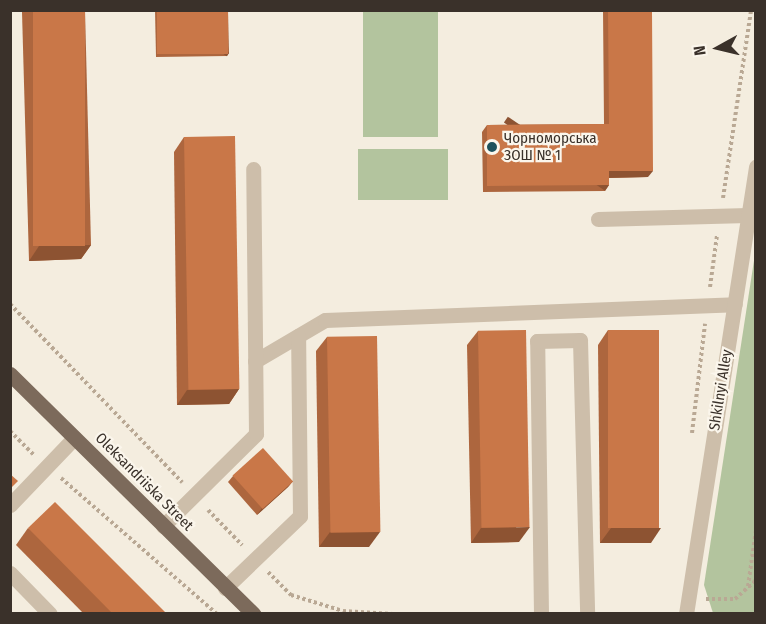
<!DOCTYPE html>
<meta charset="utf-8">
<style>
body{margin:0}
#map{position:relative;width:766px;height:624px;overflow:hidden;background:#f4eddf;font-family:"Fira Sans Condensed",sans-serif}
div>[style]{position:absolute}
.green>*{inset:0;background:#b3c49e;transform-origin:0 0}
.path>*{height:4px;margin-top:-2px;transform-origin:0;background:repeating-linear-gradient(90deg,#b9a894 0 3px,transparent 0 6px)}
.minor>*{height:15px;margin:-7.5px;padding:0 7.5px;transform-origin:7.5px;border-radius:7.5px;background:#cdbeaa}
.major>*{height:15px;margin:-7.5px;padding:0 7.5px;transform-origin:7.5px;border-radius:7.5px;background:#7c6a5b}
.wall>*{inset:0;background:#ad663e}
.shaded-wall>*{inset:0;background:#8d5332;transform-origin:0 0}
.building>*{inset:0;background:#c97748;transform-origin:0 0}
.dots>*{width:16px;height:16px;translate:-50% -50%;box-sizing:border-box;border:3px solid #fbf6ec;border-radius:50%}
span{translate:-50% -50%;white-space:nowrap;text-align:center;line-height:1.15;-webkit-text-stroke:4.5px #fbf6ec;paint-order:stroke}
.poi-label{font-size:15px;color:#3a312a}
.left{translate:0 -50%;text-align:left}
.street-label{font-size:15px;color:#3a312a}
.frame{position:absolute;inset:0;border:12px solid #3a312a;pointer-events:none}
.north{position:absolute;left:688px;top:18px;width:60px;height:60px;-webkit-text-stroke:4px #fbf6ec;paint-order:stroke;rotate:262deg;font-size:16px;font-weight:700;line-height:24px;text-align:center;color:#3a312a}
.north::after{content:'';display:block;margin:auto;width:21px;height:27px;background:#3a312a;clip-path:polygon(50% 0,100% 100%,50% 72%,0 100%)}
</style>
<div id="map">
<div class="green">
<div style="left:363px;top:11px;width:75px;height:126px"></div>
<div style="left:448px;top:149px;width:51px;height:90px;rotate:90deg"></div>
<div style="clip-path:polygon(755px 254px,755px 613px,713px 613px,704px 585px)"></div>
</div>
<div class="path">
<div style="left:723px;top:198px;width:190px;rotate:-81.5deg"></div>
<div style="left:710px;top:287px;width:52px;rotate:-82.3deg"></div>
<div style="left:10px;top:304px;width:248px;rotate:46deg"></div>
<div style="left:10px;top:431px;width:33px;rotate:45deg"></div>
<div style="left:692px;top:433px;width:110px;rotate:-83.2deg"></div>
<div style="left:61px;top:478px;width:207px;rotate:41.1deg"></div>
<div style="left:208px;top:510px;width:49px;rotate:45.8deg"></div>
<div style="left:756px;top:530px;width:57px;rotate:98.1deg"></div>
<div style="left:748px;top:586px;width:8px"></div>
<div style="left:268px;top:572px;width:33px;rotate:45deg"></div>
<div style="left:291px;top:595px;width:54px;rotate:17.1deg"></div>
<div style="left:343px;top:611px;width:50px;rotate:3.4deg"></div>
<div style="left:706px;top:599px;width:29px"></div>
<div style="left:735px;top:599px;width:28px;rotate:-42deg"></div>
</div>
<div class="minor">
<div style="left:598px;top:219px;width:150px;rotate:-1.5deg"></div>
<div style="left:255px;top:361px;width:81px;rotate:-30.4deg"></div>
<div style="left:325px;top:320px;width:410px;rotate:-2.2deg"></div>
<div style="left:10px;top:505px;width:93px;rotate:-46.3deg"></div>
<div style="left:163px;top:526px;width:131px;rotate:-44.7deg"></div>
<div style="left:256px;top:434px;width:265px;rotate:-90.6deg"></div>
<div style="left:10px;top:573px;width:57px;rotate:45.7deg"></div>
<div style="left:225px;top:588px;width:104px;rotate:-43.8deg"></div>
<div style="left:300px;top:516px;width:180px;rotate:-90.6deg"></div>
<div style="left:541px;top:614px;width:273px;rotate:-90.8deg"></div>
<div style="left:537px;top:341px;width:43px;rotate:-1.3deg"></div>
<div style="left:580px;top:340px;width:274px;rotate:88.5deg"></div>
<div style="left:686px;top:614px;width:453px;rotate:-81.1deg"></div>
</div>
<div class="major">
<div style="left:10px;top:374px;width:342px;rotate:44.6deg"></div>
</div>
<div class="wall">
<div style="clip-path:polygon(24px 10px,85px 10px,91px 245px,81px 259px,29px 261px,22px 12px)"></div>
<div style="clip-path:polygon(155px 10px,228px 10px,229px 53px,227px 56px,156px 57px)"></div>
<div style="clip-path:polygon(603px 10px,652px 10px,648px 177px,609px 178px,609px 185px,605px 191px,483px 192px,482px 132px,487px 125px,604px 124px)"></div>
<div style="clip-path:polygon(184px 137px,239px 389px,229px 404px,177px 405px,174px 152px)"></div>
<div style="clip-path:polygon(608px 330px,651px 543px,600px 543px,598px 345px)"></div>
<div style="clip-path:polygon(478px 331px,519px 542px,471px 543px,467px 345px)"></div>
<div style="clip-path:polygon(327px 337px,369px 547px,319px 547px,316px 351px)"></div>
<div style="clip-path:polygon(233px 476px,293px 481px,288px 487px,257px 515px,228px 482px)"></div>
<div style="clip-path:polygon(28px 528px,167px 614px,84px 614px,16px 545px)"></div>
</div>
<div class="shaded-wall">
<div style="left:229px;top:53px;width:4px;height:71px;rotate:124deg"></div>
<div style="clip-path:polygon(609px 171px,653px 171px,648px 177px,604px 178px)"></div>
<div style="left:609px;top:185px;width:7px;height:122px;rotate:124deg"></div>
<div style="clip-path:polygon(91px 245px,81px 259px,29px 261px,39px 246px)"></div>
<div style="clip-path:polygon(239px 389px,229px 404px,177px 405px,187px 390px)"></div>
<div style="clip-path:polygon(293px 481px,288px 487px,257px 515px,262px 508px)"></div>
<div style="clip-path:polygon(530px 527px,519px 542px,471px 543px,481px 528px)"></div>
<div style="clip-path:polygon(611px 528px,661px 528px,651px 543px,600px 543px)"></div>
<div style="clip-path:polygon(330px 532px,380px 532px,369px 547px,319px 547px)"></div>
</div>
<div class="building">
<div style="left:33px;top:10px;width:52px;height:236px"></div>
<div style="left:157px;top:10px;width:71px;height:44px"></div>
<div style="clip-path:polygon(608px 10px,652px 10px,653px 171px,609px 171px,609px 185px,487px 186px,487px 125px,609px 124px)"></div>
<div style="left:235px;top:136px;width:253px;height:51px;rotate:89deg"></div>
<div style="left:526px;top:330px;width:197px;height:48px;rotate:89deg"></div>
<div style="left:608px;top:330px;width:51px;height:198px"></div>
<div style="left:377px;top:336px;width:196px;height:50px;rotate:89deg"></div>
<div style="left:263px;top:448px;width:45px;height:41px;rotate:48deg"></div>
<div style="clip-path:polygon(10px 474px,18px 481px,10px 489px)"></div>
<div style="clip-path:polygon(55px 502px,167px 614px,113px 614px,28px 528px)"></div>
</div>
<div class="dots">
<div style="left:492px;top:147px;background:#1e525d"></div>
</div>
<div class="poi-label">
<span class="left" style="left:504px;top:147px">Чорноморська<br>ЗОШ № 1</span>
</div>
<div class="street-label">
<span style="left:721px;top:390px;rotate:-81deg">Shkilnyi Alley</span>
<span style="left:144px;top:482px;rotate:45deg">Oleksandriiska Street</span>
</div>
<div class="frame"></div>
<div class="north">N</div>
</div>
